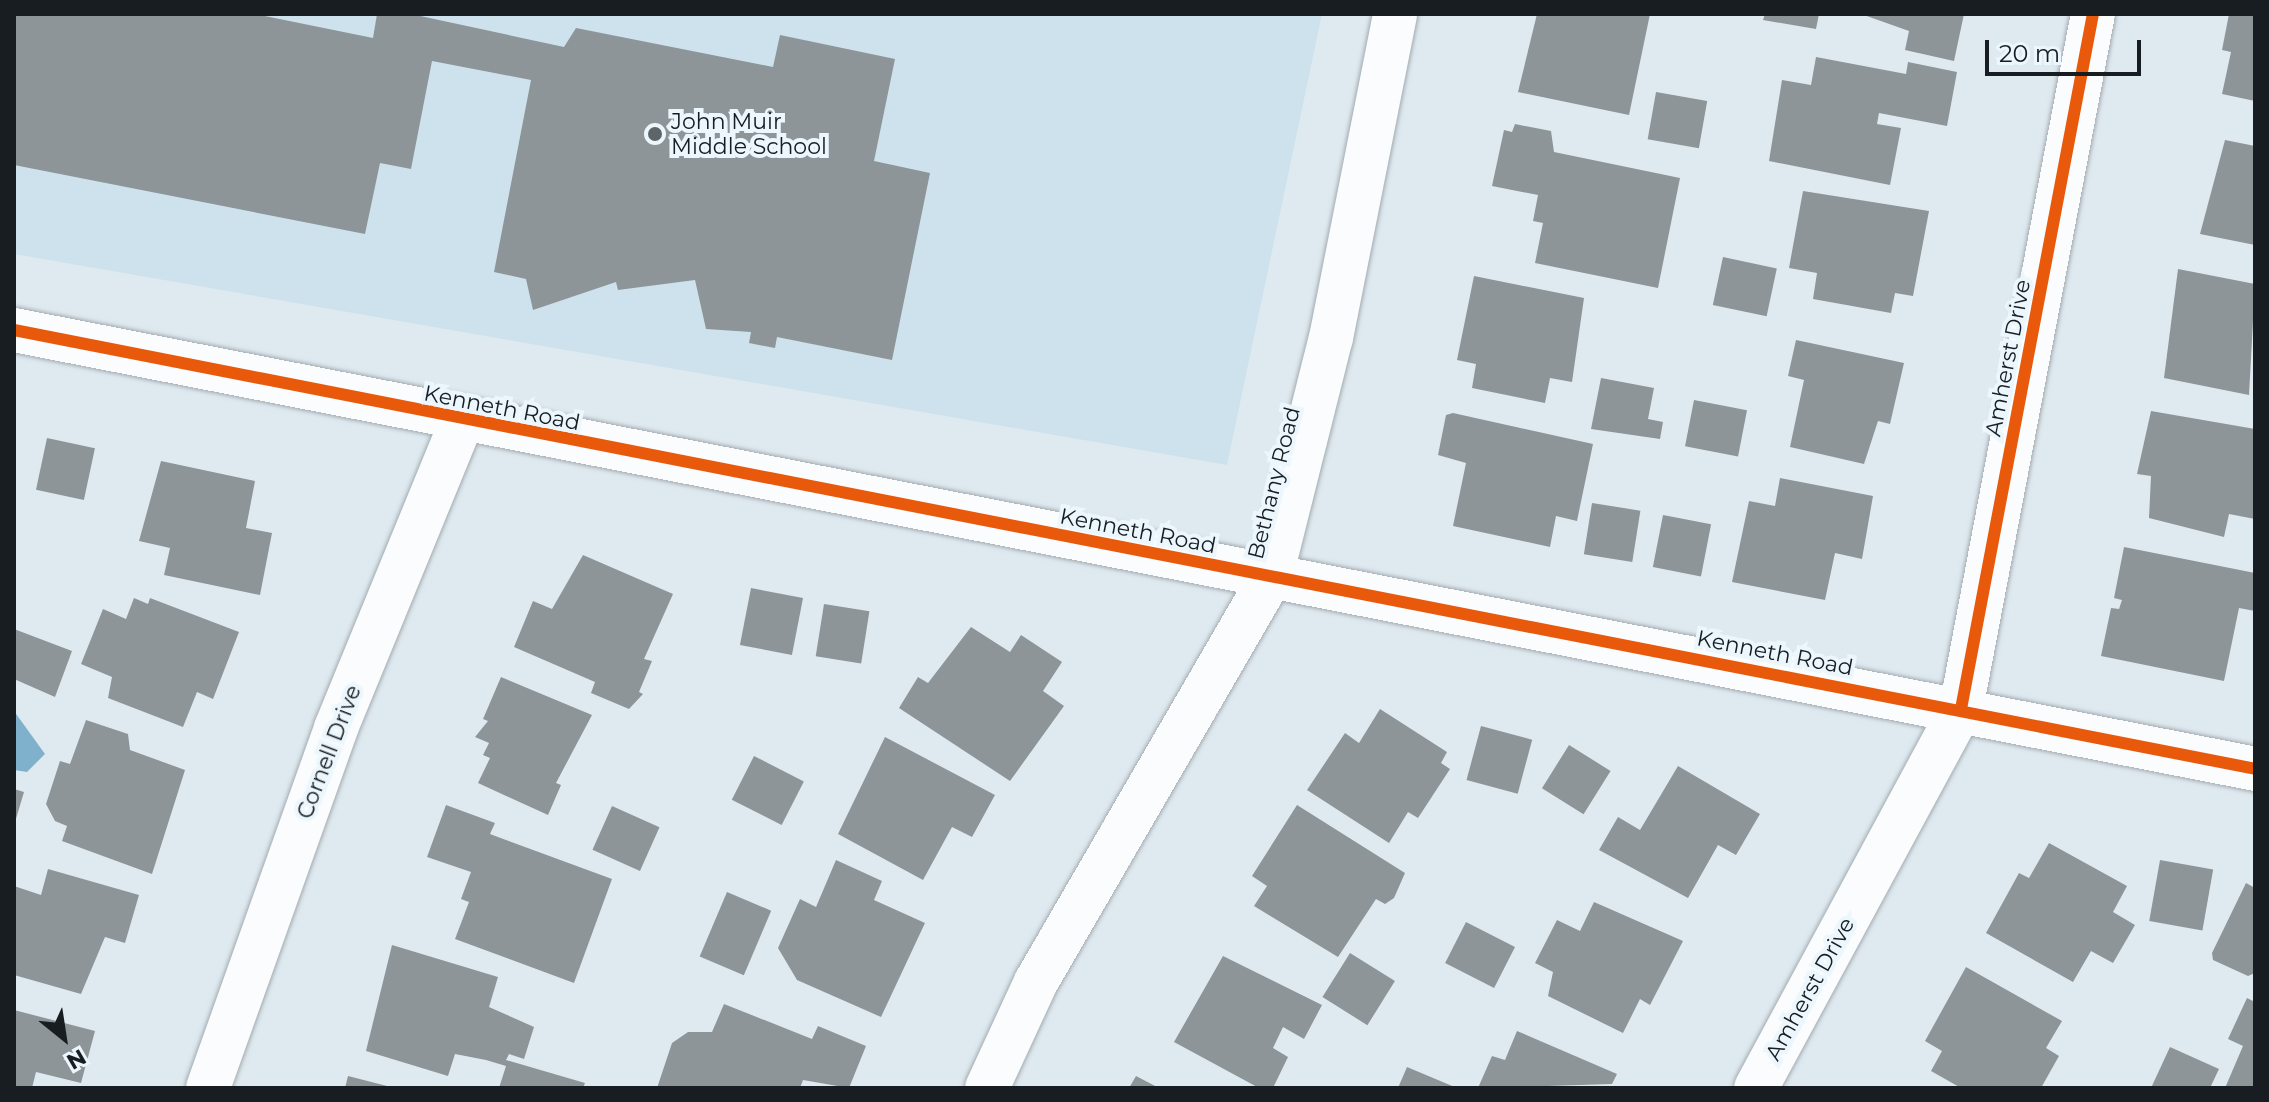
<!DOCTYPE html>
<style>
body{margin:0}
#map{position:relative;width:2269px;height:1102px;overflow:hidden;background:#dfeaf0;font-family:Montserrat,sans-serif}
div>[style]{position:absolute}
.built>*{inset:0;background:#cee2ed}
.water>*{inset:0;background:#80b1cc}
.building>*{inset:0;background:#8d9599;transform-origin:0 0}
.roads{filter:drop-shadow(0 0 2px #a3abb0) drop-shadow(0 0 2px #a3abb0)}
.minor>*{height:44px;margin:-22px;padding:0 22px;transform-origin:22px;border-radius:22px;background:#fafcfd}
.cycleway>*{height:12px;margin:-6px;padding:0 6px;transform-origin:6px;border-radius:6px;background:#e8590c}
.dots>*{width:22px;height:22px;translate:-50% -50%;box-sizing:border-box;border:4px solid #ecf7fd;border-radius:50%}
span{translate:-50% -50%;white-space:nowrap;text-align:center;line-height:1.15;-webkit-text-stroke:8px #ecf7fd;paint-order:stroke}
.poi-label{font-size:22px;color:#171d21}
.left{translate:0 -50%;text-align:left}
.street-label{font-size:22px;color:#171d21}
.frame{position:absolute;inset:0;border:16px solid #171d21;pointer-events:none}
.north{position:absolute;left:24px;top:998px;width:80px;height:80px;-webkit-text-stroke:6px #ecf7fd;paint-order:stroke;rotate:150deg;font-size:22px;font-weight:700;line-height:32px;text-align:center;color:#171d21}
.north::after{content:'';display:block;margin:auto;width:28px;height:36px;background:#171d21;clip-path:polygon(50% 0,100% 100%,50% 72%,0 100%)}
.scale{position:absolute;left:1985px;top:40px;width:156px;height:36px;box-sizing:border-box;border:4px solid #171d21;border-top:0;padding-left:10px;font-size:24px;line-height:28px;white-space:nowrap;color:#171d21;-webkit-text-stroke:6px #ecf7fd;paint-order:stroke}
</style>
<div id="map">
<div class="built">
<div style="clip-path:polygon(14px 14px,1322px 14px,1227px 465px,14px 254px)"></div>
</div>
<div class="water">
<div style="clip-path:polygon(14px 711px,45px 754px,27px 772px,14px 770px)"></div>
</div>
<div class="building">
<div style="clip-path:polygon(14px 14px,255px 14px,373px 38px,377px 14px,411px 14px,564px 47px,576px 28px,773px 67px,780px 35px,895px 59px,874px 161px,930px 173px,892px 360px,777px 337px,775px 348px,749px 343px,751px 332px,706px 329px,695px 280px,618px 290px,616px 282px,533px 310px,526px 279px,494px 272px,531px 80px,432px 61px,411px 169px,380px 163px,365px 234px,14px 165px)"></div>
<div style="clip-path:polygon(1537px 14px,1650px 14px,1629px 115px,1518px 92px)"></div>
<div style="clip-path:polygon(1765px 14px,1819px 14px,1816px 29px,1763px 20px)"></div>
<div style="clip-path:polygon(1861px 14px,1964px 14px,1954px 61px,1905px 50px,1909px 31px)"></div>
<div style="clip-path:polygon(2229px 14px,2255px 14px,2255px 101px,2222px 94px,2231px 52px,2222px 50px)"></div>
<div style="clip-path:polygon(1816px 57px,1906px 74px,1908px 62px,1957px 72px,1947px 126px,1879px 113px,1877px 124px,1901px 128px,1890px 185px,1769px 161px,1782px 80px,1811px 85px)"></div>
<div style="left:1656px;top:92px;width:52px;height:48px;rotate:10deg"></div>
<div style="clip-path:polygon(1515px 124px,1551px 131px,1554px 152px,1680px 178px,1658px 288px,1535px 263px,1543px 223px,1533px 221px,1538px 195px,1492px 186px,1504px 130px,1512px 132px)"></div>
<div style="clip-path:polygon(2225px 140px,2255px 146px,2255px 245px,2200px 234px)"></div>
<div style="clip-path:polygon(1803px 191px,1929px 211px,1913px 296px,1895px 293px,1891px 313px,1813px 299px,1817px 273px,1789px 268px)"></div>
<div style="left:1723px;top:257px;width:55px;height:49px;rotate:12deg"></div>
<div style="clip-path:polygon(2178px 269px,2255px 284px,2249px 395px,2164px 378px)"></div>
<div style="clip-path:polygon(1474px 276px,1584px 298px,1572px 382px,1550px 378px,1545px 403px,1472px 388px,1476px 364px,1457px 360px)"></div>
<div style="clip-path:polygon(1796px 340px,1904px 363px,1890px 424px,1878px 421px,1864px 464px,1790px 447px,1804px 380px,1788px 376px)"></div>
<div style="clip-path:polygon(1601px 378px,1654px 388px,1648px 419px,1663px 422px,1660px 439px,1591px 429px)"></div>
<div style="left:1694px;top:400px;width:54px;height:47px;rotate:11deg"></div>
<div style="clip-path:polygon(2151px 411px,2255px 429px,2255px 519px,2229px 514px,2224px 537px,2149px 518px,2151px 476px,2137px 474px)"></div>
<div style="clip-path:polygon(1453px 413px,1593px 444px,1577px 521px,1556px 516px,1550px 547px,1453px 526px,1466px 463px,1438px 455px,1446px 415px)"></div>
<div style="left:47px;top:438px;width:49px;height:53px;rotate:12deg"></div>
<div style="clip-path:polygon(161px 461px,255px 481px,246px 528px,272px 533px,260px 595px,164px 575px,170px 548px,139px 541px)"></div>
<div style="clip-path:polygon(1780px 478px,1873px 496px,1862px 559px,1835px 553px,1825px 600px,1732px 582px,1749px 501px,1775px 506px)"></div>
<div style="left:1592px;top:503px;width:49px;height:52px;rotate:9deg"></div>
<div style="left:1663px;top:515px;width:49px;height:53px;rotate:11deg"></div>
<div style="clip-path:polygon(2124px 547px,2255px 573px,2255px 611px,2239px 608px,2224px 681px,2101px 656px,2111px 608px,2119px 609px,2122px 600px,2114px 598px)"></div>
<div style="clip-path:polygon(583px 555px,673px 594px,644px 659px,652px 661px,639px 692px,643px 694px,629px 709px,591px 693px,595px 682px,514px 647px,533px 601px,552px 609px)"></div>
<div style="left:751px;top:588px;width:53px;height:58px;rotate:11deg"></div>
<div style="clip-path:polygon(134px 598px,148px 604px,150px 598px,239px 632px,213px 699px,197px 692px,183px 727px,108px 698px,112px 677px,81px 664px,103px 609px,126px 619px)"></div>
<div style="left:824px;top:604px;width:46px;height:53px;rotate:9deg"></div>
<div style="clip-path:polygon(971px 627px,1010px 652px,1021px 635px,1062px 662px,1043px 691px,1064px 706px,1010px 781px,899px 708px,918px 677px,928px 683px)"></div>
<div style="clip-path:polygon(14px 629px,72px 651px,55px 697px,14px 679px)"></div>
<div style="clip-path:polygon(501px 677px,592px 715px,556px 783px,561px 785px,548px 815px,478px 783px,490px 758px,483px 755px,489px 743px,475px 737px,488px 721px,483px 719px)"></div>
<div style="clip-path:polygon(1380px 709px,1447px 752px,1441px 763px,1450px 769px,1418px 818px,1408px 812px,1389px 843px,1307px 790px,1345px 733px,1359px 743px)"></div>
<div style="clip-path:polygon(86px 720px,128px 734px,130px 750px,185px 770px,152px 874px,62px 841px,67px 826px,55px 821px,46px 804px,60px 761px,70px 764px)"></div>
<div style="left:1481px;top:726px;width:53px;height:56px;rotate:15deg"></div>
<div style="clip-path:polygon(885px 737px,995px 795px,972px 837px,952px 827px,923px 880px,838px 834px)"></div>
<div style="left:1569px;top:745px;width:49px;height:51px;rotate:32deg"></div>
<div style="left:754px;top:756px;width:56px;height:49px;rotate:27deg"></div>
<div style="clip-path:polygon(1678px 766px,1760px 814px,1736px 855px,1718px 845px,1688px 898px,1599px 850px,1618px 817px,1640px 830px)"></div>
<div style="clip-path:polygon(14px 789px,24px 792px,15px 822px,14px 822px)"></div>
<div style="clip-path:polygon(446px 805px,495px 823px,490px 834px,612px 879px,574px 983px,455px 939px,469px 902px,461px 899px,471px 872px,427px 857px)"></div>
<div style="clip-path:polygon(1297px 805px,1405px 873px,1394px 898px,1385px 904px,1376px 899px,1338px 957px,1254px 906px,1267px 886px,1252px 876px)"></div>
<div style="left:612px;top:806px;width:52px;height:48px;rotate:24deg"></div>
<div style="clip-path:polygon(2049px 843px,2127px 886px,2113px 912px,2135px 925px,2113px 963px,2091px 951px,2073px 982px,1986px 933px,2019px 873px,2029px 878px)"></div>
<div style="clip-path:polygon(836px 860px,882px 881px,874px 900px,925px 923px,881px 1017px,797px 980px,778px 948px,800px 899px,816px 907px)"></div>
<div style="left:2160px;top:860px;width:54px;height:62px;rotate:10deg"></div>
<div style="clip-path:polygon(48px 869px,139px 895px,125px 943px,105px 937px,81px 994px,14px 975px,14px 886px,41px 895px)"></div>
<div style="clip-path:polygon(2246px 883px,2255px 888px,2255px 973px,2248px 976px,2213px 960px,2212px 953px)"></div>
<div style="left:727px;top:892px;width:48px;height:70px;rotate:23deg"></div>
<div style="clip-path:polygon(1594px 902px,1683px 941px,1650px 1005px,1640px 999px,1623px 1033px,1548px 996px,1553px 972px,1535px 963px,1557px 920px,1580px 931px)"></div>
<div style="left:1466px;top:922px;width:55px;height:46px;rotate:27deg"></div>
<div style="clip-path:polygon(392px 945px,498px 977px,489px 1007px,534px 1027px,524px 1059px,509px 1054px,506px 1060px,585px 1083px,583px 1088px,499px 1088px,506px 1066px,486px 1060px,455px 1054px,448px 1076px,366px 1051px)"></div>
<div style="left:1350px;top:953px;width:53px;height:52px;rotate:32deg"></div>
<div style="clip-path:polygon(1223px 956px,1322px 1005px,1304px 1039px,1283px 1027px,1273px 1048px,1288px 1057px,1273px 1088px,1259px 1088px,1174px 1042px)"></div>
<div style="clip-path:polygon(1966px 967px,2062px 1021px,2046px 1048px,2059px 1056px,2041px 1088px,1961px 1088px,1931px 1071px,1942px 1051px,1925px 1041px)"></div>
<div style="clip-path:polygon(2247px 998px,2255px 1002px,2255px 1088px,2225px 1088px,2243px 1046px,2228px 1039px)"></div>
<div style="clip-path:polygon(724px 1004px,812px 1039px,818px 1026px,866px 1046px,849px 1088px,803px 1080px,800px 1088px,657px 1088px,672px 1043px,688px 1032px,712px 1032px)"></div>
<div style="clip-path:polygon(14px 1010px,95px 1031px,81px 1083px,36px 1072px,32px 1088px,14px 1088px)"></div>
<div style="clip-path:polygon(1517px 1031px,1617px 1074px,1612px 1084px,1478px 1088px,1492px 1056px,1505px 1060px)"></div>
<div style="clip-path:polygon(2170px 1047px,2219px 1069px,2210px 1088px,2151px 1088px)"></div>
<div style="clip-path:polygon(1407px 1067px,1457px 1088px,1398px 1088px)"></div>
<div style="clip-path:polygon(348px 1076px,391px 1087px,391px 1088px,345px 1088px)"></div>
<div style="clip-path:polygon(1136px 1076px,1159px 1088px,1129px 1088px)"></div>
</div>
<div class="roads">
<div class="minor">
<div style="left:14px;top:330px;width:2284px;rotate:11.08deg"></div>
<div style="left:208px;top:1088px;width:382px;rotate:-70.4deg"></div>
<div style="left:336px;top:728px;width:332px;rotate:-67.7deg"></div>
<div style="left:987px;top:1088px;width:117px;rotate:-65.2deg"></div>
<div style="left:1036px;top:982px;width:469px;rotate:-59.9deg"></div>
<div style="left:1271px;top:576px;width:245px;rotate:-75.9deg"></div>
<div style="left:1331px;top:338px;width:330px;rotate:-78.8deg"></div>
<div style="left:1756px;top:1088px;width:431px;rotate:-61.6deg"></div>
<div style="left:1961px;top:709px;width:707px;rotate:-79.25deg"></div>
</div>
</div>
<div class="cycleway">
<div style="left:14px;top:330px;width:2284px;rotate:11.08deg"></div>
<div style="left:1961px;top:709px;width:707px;rotate:-79.25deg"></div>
</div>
<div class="dots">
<div style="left:655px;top:134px;background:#5d6569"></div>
</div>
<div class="poi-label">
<span class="left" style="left:671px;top:134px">John Muir<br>Middle School</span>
</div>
<div class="street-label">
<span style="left:2008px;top:358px;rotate:-79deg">Amherst Drive</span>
<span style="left:502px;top:408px;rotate:11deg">Kenneth Road</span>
<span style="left:1274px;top:483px;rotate:-76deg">Bethany Road</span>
<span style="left:1138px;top:531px;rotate:11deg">Kenneth Road</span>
<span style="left:1775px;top:653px;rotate:11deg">Kenneth Road</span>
<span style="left:329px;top:752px;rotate:-69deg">Cornell Drive</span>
<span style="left:1810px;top:989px;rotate:-61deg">Amherst Drive</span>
</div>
<div class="frame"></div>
<div class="north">N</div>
<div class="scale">20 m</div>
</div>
